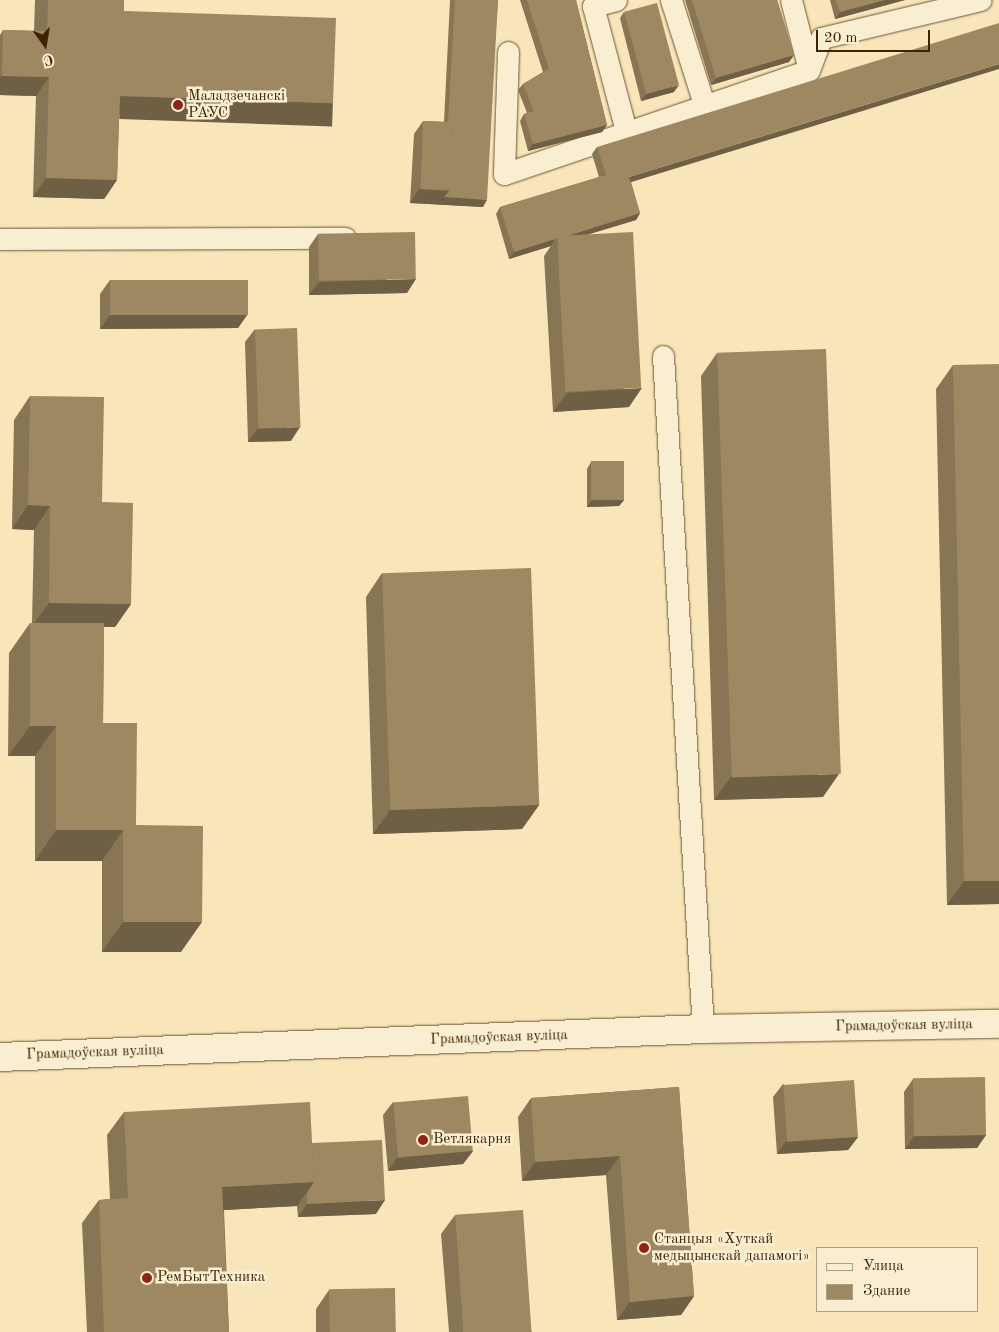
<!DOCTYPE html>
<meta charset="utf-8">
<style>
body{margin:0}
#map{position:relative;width:999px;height:1332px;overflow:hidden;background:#f8e5ba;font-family:"Old Standard TT",serif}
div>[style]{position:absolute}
.roads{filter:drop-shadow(0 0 1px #6c5431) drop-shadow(0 0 1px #6c5431)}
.lane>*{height:21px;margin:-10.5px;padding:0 10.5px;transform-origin:10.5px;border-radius:10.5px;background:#faeed2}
.secondary>*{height:28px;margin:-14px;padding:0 14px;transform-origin:14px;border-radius:14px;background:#faeed2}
.wall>*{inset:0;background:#887554}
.shaded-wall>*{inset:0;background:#6f5f45;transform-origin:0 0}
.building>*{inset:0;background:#9e8862;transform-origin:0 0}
.dots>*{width:14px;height:14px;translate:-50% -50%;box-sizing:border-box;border:2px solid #faeed2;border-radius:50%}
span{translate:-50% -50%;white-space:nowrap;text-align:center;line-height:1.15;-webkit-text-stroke:5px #faeed2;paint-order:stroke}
.poi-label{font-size:15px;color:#3d2303}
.left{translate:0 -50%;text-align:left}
.street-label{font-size:15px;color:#3d2303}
.legend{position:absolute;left:816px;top:1247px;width:162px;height:65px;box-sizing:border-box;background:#faeed2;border:1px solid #ae9d7f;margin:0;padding:6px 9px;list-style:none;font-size:15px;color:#3d2303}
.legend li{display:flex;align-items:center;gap:10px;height:25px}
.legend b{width:25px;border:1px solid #ae9d7f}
.north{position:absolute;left:20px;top:20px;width:50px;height:50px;-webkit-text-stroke:4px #faeed2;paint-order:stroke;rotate:167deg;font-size:14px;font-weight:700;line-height:20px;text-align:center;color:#3d2303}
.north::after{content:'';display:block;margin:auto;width:18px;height:22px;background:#3d2303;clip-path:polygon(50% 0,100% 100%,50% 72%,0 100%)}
.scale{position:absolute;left:816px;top:30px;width:114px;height:22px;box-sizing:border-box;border:2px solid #3d2303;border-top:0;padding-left:6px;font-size:15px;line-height:18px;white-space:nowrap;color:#3d2303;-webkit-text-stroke:4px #faeed2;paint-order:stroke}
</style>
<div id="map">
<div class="roads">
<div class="lane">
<div style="left:616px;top:0;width:24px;rotate:165deg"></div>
<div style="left:593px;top:6px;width:129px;rotate:75.2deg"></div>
<div style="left:671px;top:0;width:109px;rotate:72.4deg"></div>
<div style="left:791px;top:0;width:72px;rotate:75.6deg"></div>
<div style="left:508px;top:52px;width:122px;rotate:91.9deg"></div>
<div style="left:504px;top:174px;width:322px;rotate:-18.8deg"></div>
<div style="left:809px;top:70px;width:34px;rotate:-69deg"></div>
<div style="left:821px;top:38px;width:164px;rotate:-13.4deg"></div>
<div style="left:0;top:239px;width:345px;rotate:-0.2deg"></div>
<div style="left:663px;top:356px;width:674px;rotate:86.6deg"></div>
</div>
<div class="secondary">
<div style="left:0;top:1057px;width:704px;rotate:-2.28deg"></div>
<div style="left:703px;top:1029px;width:296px;rotate:-1deg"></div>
</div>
</div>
<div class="wall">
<div style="clip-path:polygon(35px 0,124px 0,124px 11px,333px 103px,320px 122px,119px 115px,117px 180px,104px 199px,33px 197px,36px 96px,0 95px,0 35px,3px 30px,34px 31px)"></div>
<div style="clip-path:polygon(450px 0,498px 0,483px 207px,410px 203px,414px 134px,423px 121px,444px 122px)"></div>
<div style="clip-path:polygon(520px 0,576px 0,607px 125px,602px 132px,528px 151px,520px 121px,524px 114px,527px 113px,518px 90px,523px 84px,543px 72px)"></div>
<div style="clip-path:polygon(685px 0,777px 0,794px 55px,789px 62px,711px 85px)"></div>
<div style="clip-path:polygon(830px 0,905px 0,835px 19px)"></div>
<div style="clip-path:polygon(624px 12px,674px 92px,641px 101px,620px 18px)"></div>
<div style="clip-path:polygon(597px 147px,631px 182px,640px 213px,636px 220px,585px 235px,629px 407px,553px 412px,544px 256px,551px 246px,509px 259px,496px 214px,500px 207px,599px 177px,592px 154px)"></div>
<div style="clip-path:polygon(318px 234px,407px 293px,309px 295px,309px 247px)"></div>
<div style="clip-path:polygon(110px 280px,247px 315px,238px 328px,100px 329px,100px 294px)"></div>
<div style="clip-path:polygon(255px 329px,291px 441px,248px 442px,245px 342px)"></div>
<div style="clip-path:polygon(717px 353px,823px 797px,714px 800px,701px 376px)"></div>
<div style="clip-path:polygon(953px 365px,999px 904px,947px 905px,936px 389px)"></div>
<div style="clip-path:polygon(30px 396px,102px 502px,131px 604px,115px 627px,104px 627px,103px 723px,136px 825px,181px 952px,102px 952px,102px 861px,35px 861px,35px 756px,8px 756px,9px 653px,30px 623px,32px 623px,34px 530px,12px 529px,14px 420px)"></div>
<div style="clip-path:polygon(591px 462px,624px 500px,619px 506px,587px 507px,587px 469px)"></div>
<div style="clip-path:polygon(382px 573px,539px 805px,522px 829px,373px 834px,366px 597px)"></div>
<div style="clip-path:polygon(913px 1079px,986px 1135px,977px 1148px,905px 1149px,904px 1092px)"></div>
<div style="clip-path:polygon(783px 1084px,858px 1137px,848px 1150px,777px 1154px,773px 1097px)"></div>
<div style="clip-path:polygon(679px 1087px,694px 1296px,681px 1315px,617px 1320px,606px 1175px,522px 1181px,518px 1117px,531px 1098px)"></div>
<div style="clip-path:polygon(393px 1102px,473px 1151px,463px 1164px,388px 1171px,383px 1115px)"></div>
<div style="clip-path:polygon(124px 1112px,312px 1143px,376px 1214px,298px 1217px,297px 1206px,224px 1210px,229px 1332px,87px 1332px,82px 1223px,99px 1200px,110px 1199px,107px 1135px)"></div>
<div style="clip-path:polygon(455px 1215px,532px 1332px,449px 1332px,441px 1234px)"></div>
<div style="clip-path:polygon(329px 1290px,396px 1332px,316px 1332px,316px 1309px)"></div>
</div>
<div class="shaded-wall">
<div style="clip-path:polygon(885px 0,905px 0,835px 19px,840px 12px)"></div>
<div style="clip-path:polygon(794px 55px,789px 62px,711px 85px,716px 78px)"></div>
<div style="clip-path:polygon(999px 64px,999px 69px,625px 184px,629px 177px)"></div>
<div style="clip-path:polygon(2px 76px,49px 77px,36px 96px,0 95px,0 78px)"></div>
<div style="clip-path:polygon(679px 85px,674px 92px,641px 101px,646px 94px)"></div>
<div style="left:120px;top:96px;width:213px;height:23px;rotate:2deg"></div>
<div style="clip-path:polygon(607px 125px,602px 132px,528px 151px,533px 144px)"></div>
<div style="clip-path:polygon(46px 178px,117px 180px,104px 199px,33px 197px)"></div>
<div style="clip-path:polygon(419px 189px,449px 191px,487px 200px,483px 207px,410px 203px)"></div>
<div style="clip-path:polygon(640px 213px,636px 220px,557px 244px,557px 239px)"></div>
<div style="clip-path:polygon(555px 239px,551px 246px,509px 259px,514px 252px)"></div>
<div style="clip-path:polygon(416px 279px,407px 293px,309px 295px,319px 282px)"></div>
<div style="clip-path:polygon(110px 315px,247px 315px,238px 328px,100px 329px)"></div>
<div style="clip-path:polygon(642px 388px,629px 407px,553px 412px,567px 393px)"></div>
<div style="clip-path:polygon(300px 427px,291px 441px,248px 442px,257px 429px)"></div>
<div style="clip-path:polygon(592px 500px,624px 500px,619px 506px,587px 507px)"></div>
<div style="clip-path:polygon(28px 505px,50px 506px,34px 530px,12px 529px)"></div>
<div style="clip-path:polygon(49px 603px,131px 604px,115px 627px,32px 626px)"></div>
<div style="clip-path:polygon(30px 726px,56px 726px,35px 756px,8px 756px)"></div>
<div style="clip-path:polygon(839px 774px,823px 797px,714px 800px,731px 777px)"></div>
<div style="clip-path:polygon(539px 805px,522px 829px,373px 834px,390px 810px)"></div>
<div style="clip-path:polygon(56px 830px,123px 830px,102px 861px,35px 861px)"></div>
<div style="clip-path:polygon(964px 881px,999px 881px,999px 904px,947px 905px)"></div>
<div style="clip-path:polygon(123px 922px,202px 922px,181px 952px,102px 952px)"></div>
<div style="clip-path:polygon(986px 1135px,977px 1148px,905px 1149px,914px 1136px)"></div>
<div style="clip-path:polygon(858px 1137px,848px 1150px,777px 1154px,786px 1141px)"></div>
<div style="clip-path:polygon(473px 1151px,463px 1164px,388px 1171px,397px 1158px)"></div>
<div style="clip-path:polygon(620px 1156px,606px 1175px,522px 1181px,535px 1162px)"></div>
<div style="clip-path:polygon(314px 1182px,297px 1206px,206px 1211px,222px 1187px)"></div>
<div style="clip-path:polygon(385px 1200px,376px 1214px,298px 1217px,307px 1204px)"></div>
<div style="clip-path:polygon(694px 1296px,681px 1315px,617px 1320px,630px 1302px)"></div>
</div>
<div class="building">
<div style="clip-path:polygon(48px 0,124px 0,124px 11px,336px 18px,333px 103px,120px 96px,117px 180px,46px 178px,49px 77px,2px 76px,3px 30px,47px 31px)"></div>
<div style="clip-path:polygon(455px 0,498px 0,487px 200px,444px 197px,449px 191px,452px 122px,448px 122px)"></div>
<div style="clip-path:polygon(527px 0,576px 0,607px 125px,533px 144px,524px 114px,534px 111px,523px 84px,549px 69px)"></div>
<div style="clip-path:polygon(692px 0,777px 0,794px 55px,716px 78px)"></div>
<div style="clip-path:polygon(836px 0,885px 0,840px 12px)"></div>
<div style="left:657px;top:3px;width:85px;height:34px;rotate:75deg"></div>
<div style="clip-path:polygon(999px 23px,999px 64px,629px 177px,640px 213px,564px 237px,557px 237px,555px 239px,514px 252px,500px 207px,606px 175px,597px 147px)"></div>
<div style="left:423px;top:121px;width:29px;height:68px;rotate:2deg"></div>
<div style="left:415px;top:232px;width:47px;height:97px;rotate:89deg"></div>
<div style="left:633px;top:232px;width:156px;height:76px;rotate:87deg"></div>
<div style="left:110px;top:280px;width:138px;height:35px"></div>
<div style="left:297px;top:328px;width:99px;height:42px;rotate:88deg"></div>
<div style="left:826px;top:349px;width:425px;height:109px;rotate:88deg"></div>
<div style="clip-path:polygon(999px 364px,999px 881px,964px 881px,953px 365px)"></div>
<div style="clip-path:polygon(30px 396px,104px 397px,102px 502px,133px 503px,131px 604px,49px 603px,50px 506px,28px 505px)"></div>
<div style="left:624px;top:461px;width:39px;height:33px;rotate:90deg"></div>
<div style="left:531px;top:568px;width:237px;height:149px;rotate:88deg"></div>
<div style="clip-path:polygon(30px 623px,104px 623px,103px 723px,137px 723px,136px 825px,203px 826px,202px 922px,123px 922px,123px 830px,56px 830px,56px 726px,30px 726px)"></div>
<div style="left:985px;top:1077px;width:58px;height:72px;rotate:89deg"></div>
<div style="left:854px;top:1080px;width:57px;height:71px;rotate:86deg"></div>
<div style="clip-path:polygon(679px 1087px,694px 1296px,630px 1302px,620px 1156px,535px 1162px,531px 1098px)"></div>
<div style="left:468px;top:1096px;width:55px;height:75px;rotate:85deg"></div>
<div style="clip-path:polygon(310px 1102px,314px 1182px,222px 1187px,229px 1332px,104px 1332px,99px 1200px,128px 1198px,124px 1112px)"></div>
<div style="clip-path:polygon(382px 1140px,385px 1200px,307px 1204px,307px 1193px,314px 1182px,312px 1143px)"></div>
<div style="left:523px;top:1210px;width:122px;height:68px;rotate:86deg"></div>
<div style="left:395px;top:1288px;width:44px;height:66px;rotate:89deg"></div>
</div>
<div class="dots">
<div style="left:178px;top:105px;background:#8f2418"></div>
<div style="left:423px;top:1140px;background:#8f2418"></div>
<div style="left:644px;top:1248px;background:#8f2418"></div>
<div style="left:147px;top:1278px;background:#8f2418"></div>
</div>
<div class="poi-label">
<span class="left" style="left:188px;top:105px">Маладзечанскі<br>РАУС</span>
<span class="left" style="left:433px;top:1140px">Ветлякарня</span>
<span class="left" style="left:654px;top:1248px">Станцыя «Хуткай<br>медыцынскай дапамогі»</span>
<span class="left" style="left:157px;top:1278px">РемБытТехника</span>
</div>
<div class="street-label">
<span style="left:904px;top:1026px;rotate:-1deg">Грамадоўская вуліца</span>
<span style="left:499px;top:1038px;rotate:-2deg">Грамадоўская вуліца</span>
<span style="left:95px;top:1053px;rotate:-2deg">Грамадоўская вуліца</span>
</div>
<ul class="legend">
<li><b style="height:6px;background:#faeed2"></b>Улица</li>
<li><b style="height:14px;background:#9e8862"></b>Здание</li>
</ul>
<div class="north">С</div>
<div class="scale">20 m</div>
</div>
